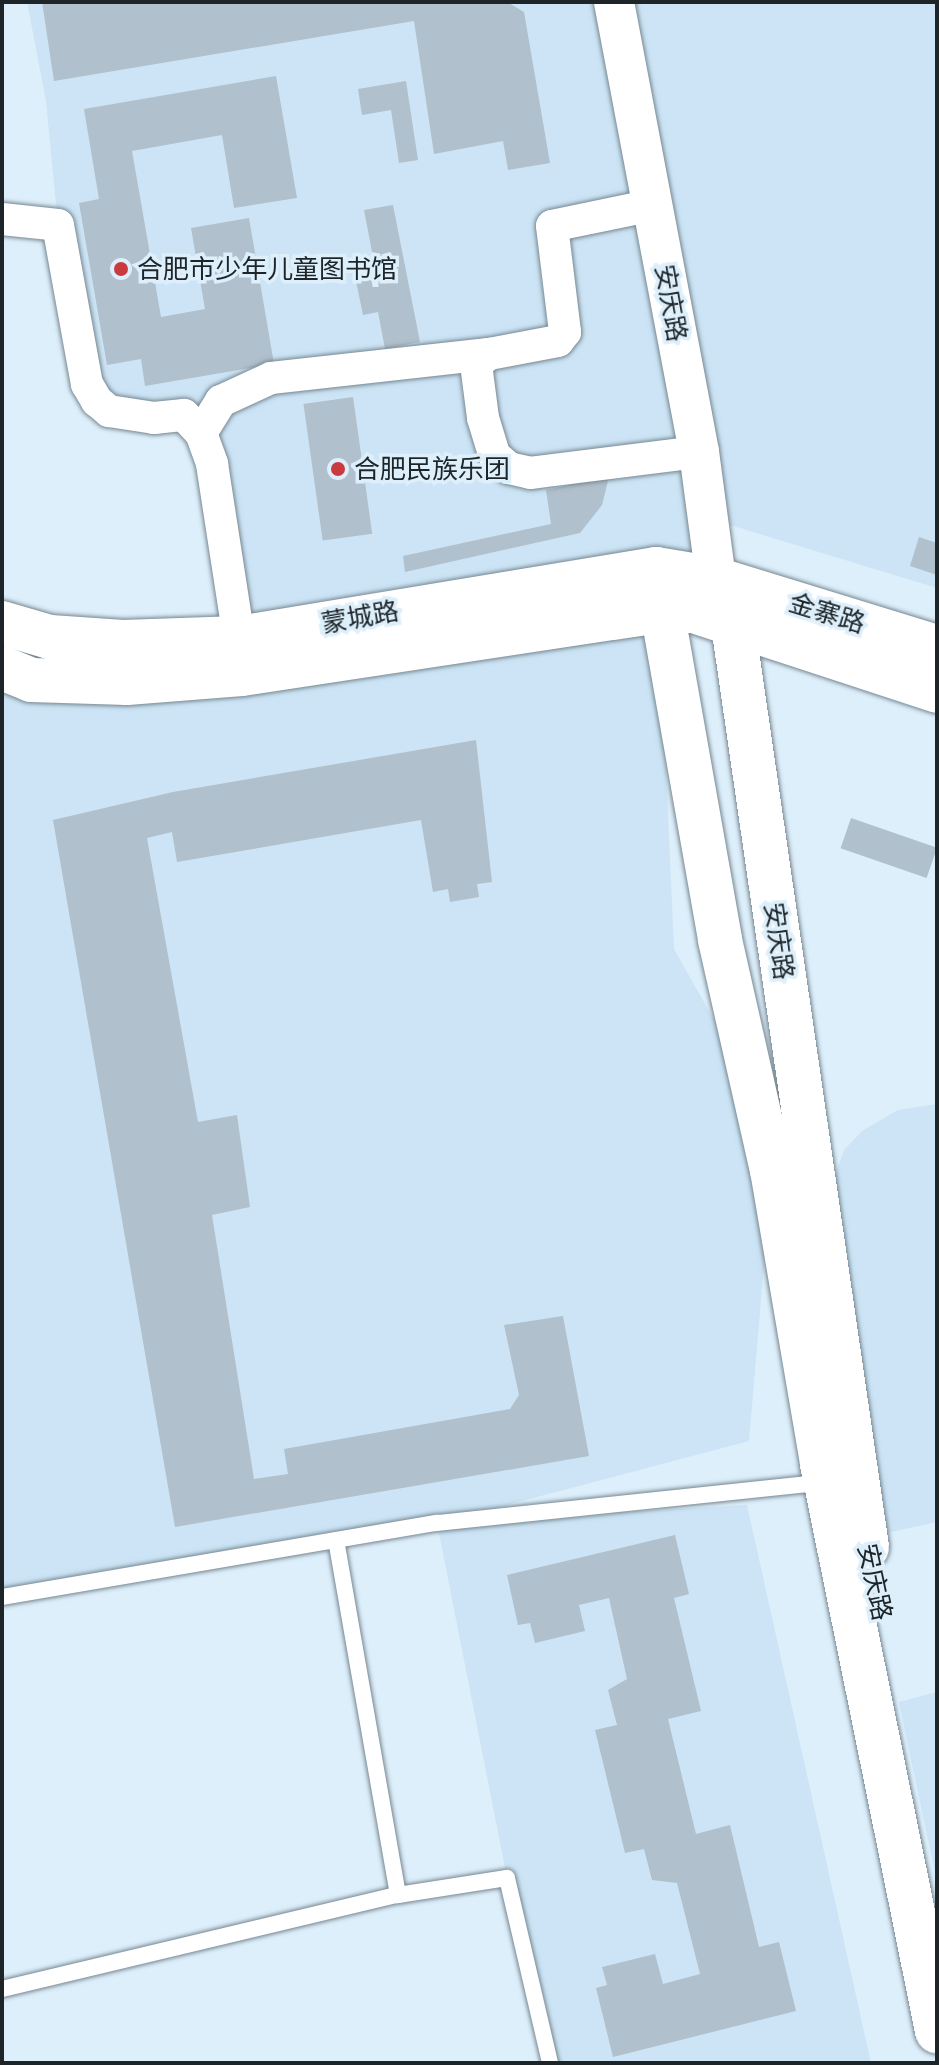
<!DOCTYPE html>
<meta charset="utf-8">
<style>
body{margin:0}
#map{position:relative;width:939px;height:2065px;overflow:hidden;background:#ddeffb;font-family:"Open Sans","Noto Sans SC",sans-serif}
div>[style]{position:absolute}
.built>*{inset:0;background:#cce4f5}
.building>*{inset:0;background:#b0c0cc;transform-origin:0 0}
.roads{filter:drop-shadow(0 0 2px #778792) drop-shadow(0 0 2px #778792)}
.service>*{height:16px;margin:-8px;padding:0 8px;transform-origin:8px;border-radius:8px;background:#fff}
.minor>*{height:32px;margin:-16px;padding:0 16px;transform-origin:16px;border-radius:16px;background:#fff}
.tertiary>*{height:40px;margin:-20px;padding:0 20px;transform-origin:20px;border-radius:20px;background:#fff}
.secondary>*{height:44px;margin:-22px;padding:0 22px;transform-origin:22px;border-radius:22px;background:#fff}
.primary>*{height:44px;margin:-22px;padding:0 22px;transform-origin:22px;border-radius:22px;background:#fff}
.dots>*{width:22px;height:22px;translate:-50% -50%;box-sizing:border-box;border:4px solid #ddeffb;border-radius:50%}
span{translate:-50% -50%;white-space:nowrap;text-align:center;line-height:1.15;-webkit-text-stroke:7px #ddeffb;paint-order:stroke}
.poi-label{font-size:26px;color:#1e2529}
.left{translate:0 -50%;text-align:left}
.street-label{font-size:26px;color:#1e2529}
.frame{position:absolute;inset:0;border:4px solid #1e2529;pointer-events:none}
</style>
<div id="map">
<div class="built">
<div style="clip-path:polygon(27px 2px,614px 2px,716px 579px,239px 638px,201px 433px,109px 411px,58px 225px,46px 101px)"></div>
<div style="clip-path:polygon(625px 2px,937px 2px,937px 588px,730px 525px)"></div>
<div style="clip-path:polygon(659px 611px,674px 949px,748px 1080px,772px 1170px,749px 1441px,443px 1522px,747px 1505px,871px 2063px,550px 2063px,507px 1878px,437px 1523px,2px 1597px,2px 668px)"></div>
<div style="clip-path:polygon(937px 1104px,937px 1522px,886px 1533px,831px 1187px,844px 1150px,862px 1131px,898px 1110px)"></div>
<div style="clip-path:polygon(937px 1692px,937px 1882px,899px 1702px)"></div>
</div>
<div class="building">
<div style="clip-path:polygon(42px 2px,507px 2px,524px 12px,550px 163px,508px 170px,503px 141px,434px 154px,414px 21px,54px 81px)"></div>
<div style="clip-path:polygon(276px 76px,297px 198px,234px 208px,222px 135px,132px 151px,161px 317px,205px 309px,191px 228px,249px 218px,274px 364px,145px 386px,141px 359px,107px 365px,79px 203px,99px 199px,84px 109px)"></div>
<div style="clip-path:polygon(406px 81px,418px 160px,399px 163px,391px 110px,362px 115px,358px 89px)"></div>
<div style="clip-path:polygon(393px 205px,420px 342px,385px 349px,378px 312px,363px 315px,352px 262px,373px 257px,364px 210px)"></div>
<div style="left:353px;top:397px;width:138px;height:50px;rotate:82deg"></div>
<div style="clip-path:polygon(609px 477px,602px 505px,580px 533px,405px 572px,403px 556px,551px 524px,546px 490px)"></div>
<div style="clip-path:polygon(919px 537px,937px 543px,937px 575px,910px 566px)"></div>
<div style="clip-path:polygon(476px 740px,492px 882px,477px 884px,479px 897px,450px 902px,448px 889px,433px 892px,421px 820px,177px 862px,172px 832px,147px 838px,198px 1122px,237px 1115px,250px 1207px,212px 1215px,254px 1479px,288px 1474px,284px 1449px,510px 1409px,519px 1395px,504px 1325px,563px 1316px,589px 1456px,175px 1527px,53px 820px,173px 792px)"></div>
<div style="left:851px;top:818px;width:91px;height:32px;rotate:19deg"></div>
<div style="clip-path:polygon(675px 1535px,689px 1594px,674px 1598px,701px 1711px,668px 1719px,696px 1834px,730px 1825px,759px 1947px,779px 1942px,796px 2011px,613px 2057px,596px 1988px,607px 1985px,602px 1967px,655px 1954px,663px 1984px,700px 1974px,677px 1883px,652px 1880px,644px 1849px,625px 1853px,595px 1730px,617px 1725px,608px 1690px,627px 1679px,609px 1598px,579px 1605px,585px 1631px,535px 1643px,530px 1623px,518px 1625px,507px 1575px)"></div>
</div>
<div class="roads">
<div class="service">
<div style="left:2px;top:1597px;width:441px;rotate:-9.7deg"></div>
<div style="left:437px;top:1523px;width:389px;rotate:-6deg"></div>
<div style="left:398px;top:1895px;width:110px;rotate:-8.9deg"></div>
<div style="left:507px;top:1878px;width:190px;rotate:76.9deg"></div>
<div style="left:2px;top:1989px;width:407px;rotate:-13.4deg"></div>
<div style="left:398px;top:1895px;width:360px;rotate:-99.9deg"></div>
</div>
<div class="minor">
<div style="left:653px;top:205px;width:103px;rotate:168.3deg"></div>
<div style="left:552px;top:226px;width:107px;rotate:83deg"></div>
<div style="left:565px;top:332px;width:11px;rotate:128deg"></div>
<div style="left:558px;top:341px;width:70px;rotate:169.3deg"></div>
<div style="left:489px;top:354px;width:16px;rotate:142deg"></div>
<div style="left:476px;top:364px;width:54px;rotate:82.6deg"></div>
<div style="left:483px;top:418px;width:39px;rotate:73deg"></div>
<div style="left:494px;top:455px;width:20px;rotate:41deg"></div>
<div style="left:509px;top:468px;width:22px;rotate:13deg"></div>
<div style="left:530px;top:473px;width:170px;rotate:-7.1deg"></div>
<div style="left:2px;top:219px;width:56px;rotate:6.1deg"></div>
<div style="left:58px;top:225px;width:162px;rotate:79.7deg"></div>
<div style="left:87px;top:384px;width:20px;rotate:60deg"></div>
<div style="left:97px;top:401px;width:16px;rotate:40deg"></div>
<div style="left:109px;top:411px;width:46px;rotate:8.8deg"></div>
<div style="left:154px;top:418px;width:30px;rotate:-6deg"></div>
<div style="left:184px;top:415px;width:25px;rotate:47deg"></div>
<div style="left:201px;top:433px;width:33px;rotate:70deg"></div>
<div style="left:212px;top:464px;width:176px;rotate:81.2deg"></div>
<div style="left:201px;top:433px;width:38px;rotate:-58deg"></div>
<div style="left:221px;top:401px;width:55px;rotate:-24.7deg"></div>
<div style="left:271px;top:378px;width:219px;rotate:-6.3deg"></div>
</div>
<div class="tertiary">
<div style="left:614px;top:2px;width:458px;rotate:79.3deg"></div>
<div style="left:699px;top:452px;width:128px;rotate:82.4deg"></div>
</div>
<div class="secondary">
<div style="left:656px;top:576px;width:370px;rotate:80deg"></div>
<div style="left:720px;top:940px;width:236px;rotate:77.3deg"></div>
<div style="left:772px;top:1170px;width:298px;rotate:80.3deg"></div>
<div style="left:822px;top:1464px;width:579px;rotate:78.53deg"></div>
<div style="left:721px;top:592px;width:35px;rotate:70deg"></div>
<div style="left:733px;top:625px;width:932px;rotate:81.73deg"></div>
</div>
<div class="primary">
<div style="left:2px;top:623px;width:50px;rotate:16.3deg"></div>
<div style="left:50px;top:637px;width:73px;rotate:3.9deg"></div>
<div style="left:123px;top:642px;width:116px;rotate:-2deg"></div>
<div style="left:239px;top:638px;width:423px;rotate:-9.4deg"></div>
<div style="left:656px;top:569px;width:61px;rotate:9.5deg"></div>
<div style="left:716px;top:579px;width:231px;rotate:17.1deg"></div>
<div style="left:2px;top:668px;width:31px;rotate:22deg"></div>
<div style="left:31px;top:680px;width:96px;rotate:1.8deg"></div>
<div style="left:127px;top:683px;width:115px;rotate:-4.5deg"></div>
<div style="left:242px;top:674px;width:422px;rotate:-8.6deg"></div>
<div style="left:659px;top:611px;width:35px"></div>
<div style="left:694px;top:611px;width:256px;rotate:18.2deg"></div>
</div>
</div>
<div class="dots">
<div style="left:121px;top:269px;background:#ca3b40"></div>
<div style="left:338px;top:469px;background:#ca3b40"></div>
</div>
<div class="poi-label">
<span class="left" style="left:137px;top:269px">合肥市少年儿童图书馆</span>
<span class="left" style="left:354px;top:469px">合肥民族乐团</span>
</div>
<div class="street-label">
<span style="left:671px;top:303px;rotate:80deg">安庆路</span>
<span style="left:827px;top:613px;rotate:17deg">金寨路</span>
<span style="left:360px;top:617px;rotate:-10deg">蒙城路</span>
<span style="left:779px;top:941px;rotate:82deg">安庆路</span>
<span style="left:875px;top:1582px;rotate:78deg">安庆路</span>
</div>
<div class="frame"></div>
</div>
